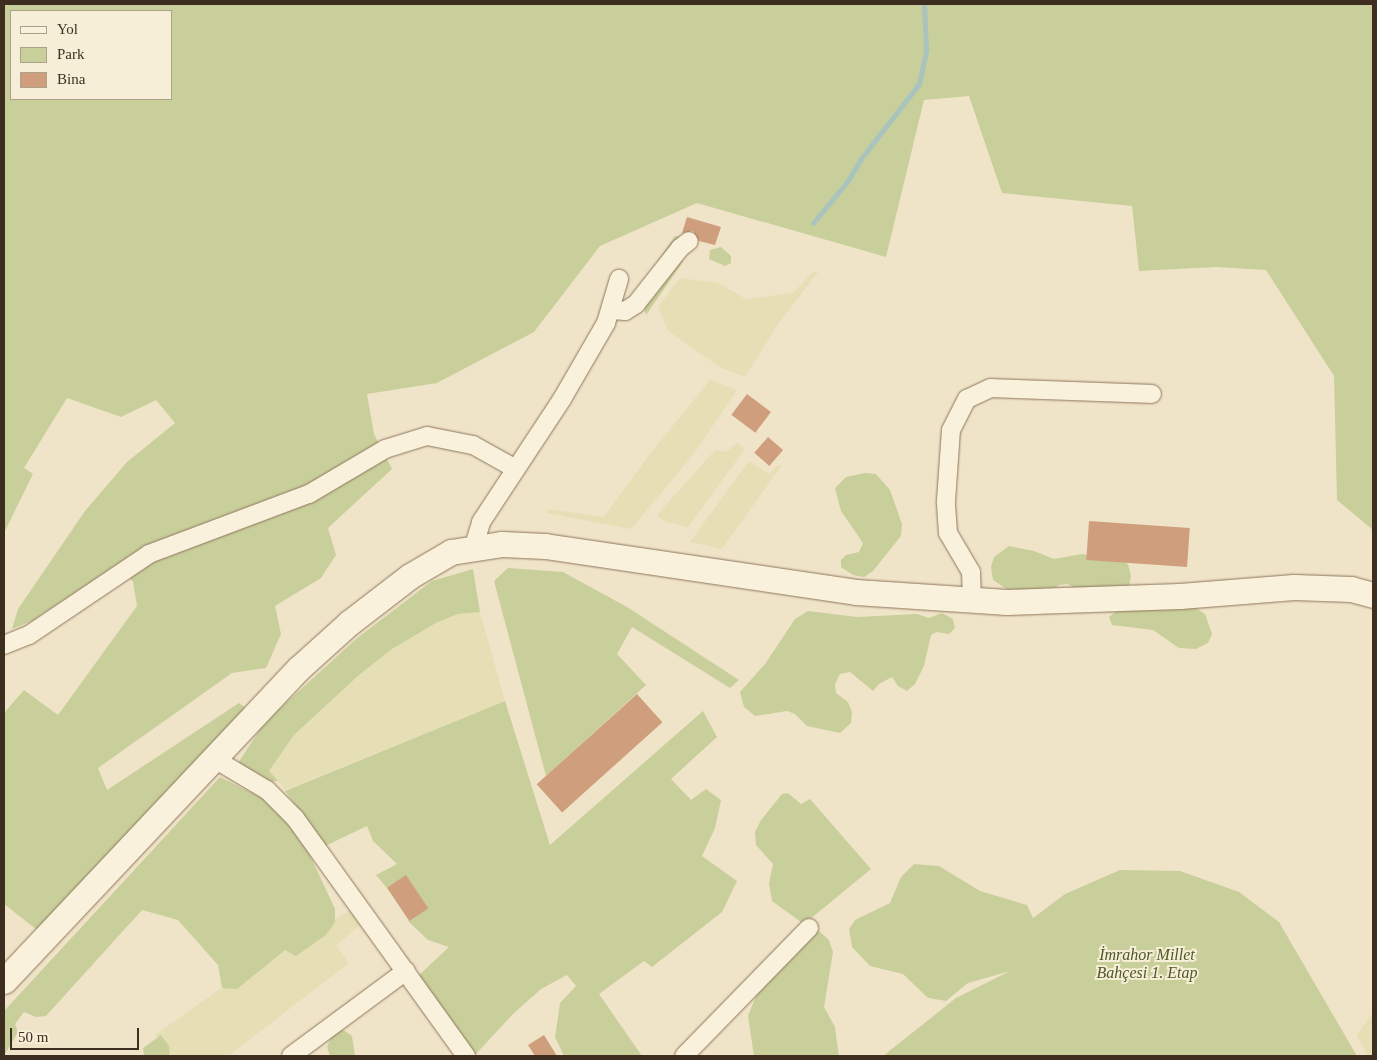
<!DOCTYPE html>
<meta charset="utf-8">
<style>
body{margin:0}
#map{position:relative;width:1377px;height:1060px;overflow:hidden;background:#f0e4c8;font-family:"Times New Roman",serif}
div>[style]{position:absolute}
.farmland>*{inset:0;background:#e6deb5}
.green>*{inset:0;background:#c9cf9b}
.stream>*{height:5px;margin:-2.5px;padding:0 2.5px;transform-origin:2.5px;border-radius:2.5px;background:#a9c4bc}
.building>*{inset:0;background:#cf9f7d;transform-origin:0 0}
.roads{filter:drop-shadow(0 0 1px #8d765c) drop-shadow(0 0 1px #8d765c)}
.street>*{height:18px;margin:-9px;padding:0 9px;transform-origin:9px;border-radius:9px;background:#faf1dc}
.secondary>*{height:25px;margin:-12.5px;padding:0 12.5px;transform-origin:12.5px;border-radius:12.5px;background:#faf1dc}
span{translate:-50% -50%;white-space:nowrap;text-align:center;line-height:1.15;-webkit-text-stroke:4px #f7eed8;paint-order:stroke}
.park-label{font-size:16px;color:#4d5a26;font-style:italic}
.frame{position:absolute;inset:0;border:5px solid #3d2e20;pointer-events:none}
.legend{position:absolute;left:10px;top:10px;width:162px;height:90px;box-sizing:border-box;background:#f7eed8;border:1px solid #ada18e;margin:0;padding:6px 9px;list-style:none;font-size:15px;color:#3d2e20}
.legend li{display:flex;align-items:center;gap:10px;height:25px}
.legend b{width:25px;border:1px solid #ada18e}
.scale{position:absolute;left:10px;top:1028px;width:129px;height:22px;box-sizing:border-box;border:2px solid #3d2e20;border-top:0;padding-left:6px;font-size:15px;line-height:18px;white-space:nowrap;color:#3d2e20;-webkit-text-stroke:4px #f7eed8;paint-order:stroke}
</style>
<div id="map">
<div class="farmland">
<div style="clip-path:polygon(813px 272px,818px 272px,779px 323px,745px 377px,721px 368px,668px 331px,658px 307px,680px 278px,718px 283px,746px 299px,793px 293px)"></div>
<div style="clip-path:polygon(710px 380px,737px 390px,693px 455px,631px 529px,546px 513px,549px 509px,604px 517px,649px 455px)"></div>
<div style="clip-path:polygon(737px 443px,745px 449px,688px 527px,663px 521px,657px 515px,715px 450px,726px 452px)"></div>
<div style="clip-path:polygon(749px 461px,769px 474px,778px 465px,782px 465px,722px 549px,690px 542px)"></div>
<div style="clip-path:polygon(480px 612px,505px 701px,285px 790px,269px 771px,294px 735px,359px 675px,392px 649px,436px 623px,458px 614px)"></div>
<div style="clip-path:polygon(354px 908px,364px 921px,336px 946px,349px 963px,228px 1056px,171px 1056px,155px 1035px,227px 984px)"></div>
<div style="clip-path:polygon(1373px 1012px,1373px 1056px,1368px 1056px,1357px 1035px)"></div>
</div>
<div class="green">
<div style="clip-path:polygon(evenodd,4px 4px,1373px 4px,1373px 530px,1337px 500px,1334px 376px,1266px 270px,1216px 267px,1139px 271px,1132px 206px,1002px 193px,969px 96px,924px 100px,886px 257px,697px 203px,600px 246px,534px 332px,437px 383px,367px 394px,374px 434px,392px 469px,328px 528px,336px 555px,321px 578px,275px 606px,281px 634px,266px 668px,232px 673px,98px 768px,107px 790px,239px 703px,247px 709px,41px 933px,4px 904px,4px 713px,24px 690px,58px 715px,137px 606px,133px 582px,118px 564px,32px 621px,12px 629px,18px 609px,85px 511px,127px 462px,175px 423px,156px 400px,121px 417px,67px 398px,24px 468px,33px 474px,4px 533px,4px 4px,11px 11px,171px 11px,171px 99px,11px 99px,11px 11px)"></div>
<div style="clip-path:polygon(675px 236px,680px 237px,684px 254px,682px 263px,646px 315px,637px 291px)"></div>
<div style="clip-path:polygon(721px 247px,731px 256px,731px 263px,725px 266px,709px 259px,710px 250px)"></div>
<div style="clip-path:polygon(865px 473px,876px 474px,890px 490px,902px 524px,901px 536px,873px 571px,864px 577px,853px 575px,841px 567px,841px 560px,846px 555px,859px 552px,863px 543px,841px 511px,835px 488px,846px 477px)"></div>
<div style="clip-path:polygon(1009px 546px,1034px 551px,1054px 559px,1082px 554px,1117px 559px,1128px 564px,1131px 576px,1129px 586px,1089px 594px,1067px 584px,1059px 585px,1049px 593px,1013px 593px,993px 580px,991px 567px,994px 557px)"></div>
<div style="clip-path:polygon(508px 568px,563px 572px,627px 607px,739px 680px,730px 688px,632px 627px,617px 654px,646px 685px,546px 776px,494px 581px)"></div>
<div style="clip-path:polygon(473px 569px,480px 612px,458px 614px,436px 623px,392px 649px,359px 675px,294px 735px,269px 771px,278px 781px,268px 782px,238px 763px,265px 722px,356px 639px,432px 581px)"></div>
<div style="clip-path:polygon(1194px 607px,1205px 614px,1212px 634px,1208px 643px,1196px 649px,1179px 648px,1153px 630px,1112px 625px,1109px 617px,1118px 610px)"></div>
<div style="clip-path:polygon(808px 611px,857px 617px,917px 614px,929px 618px,942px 613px,953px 619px,955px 628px,949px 634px,937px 632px,931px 635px,924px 666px,915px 684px,907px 691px,898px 686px,892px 677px,879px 684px,873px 691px,850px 672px,840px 674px,835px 684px,836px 693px,848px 702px,852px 712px,851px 723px,840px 733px,807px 726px,795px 714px,787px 711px,755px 716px,744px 707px,740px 692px,765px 664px,795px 619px)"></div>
<div style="clip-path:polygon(505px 701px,550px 845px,703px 711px,717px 737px,671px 779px,691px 800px,706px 789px,721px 800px,715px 828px,702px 856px,737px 881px,722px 912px,652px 967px,644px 961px,599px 994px,642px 1056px,564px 1056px,555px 1037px,560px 1003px,576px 986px,567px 975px,541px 989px,513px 1014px,474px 1056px,417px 977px,449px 947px,428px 940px,408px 921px,428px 908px,406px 876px,387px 888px,376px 875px,397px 864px,373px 841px,367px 826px,325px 846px,285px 791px)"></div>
<div style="clip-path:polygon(220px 777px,275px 804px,301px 836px,335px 909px,335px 922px,326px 935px,296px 956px,285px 950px,237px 989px,222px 988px,218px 965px,178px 920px,142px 910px,46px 1016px,36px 1017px,24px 1012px,15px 1024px,18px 1032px,4px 1056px,4px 1011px)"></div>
<div style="clip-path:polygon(788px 793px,801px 804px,810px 799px,871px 869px,809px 920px,801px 922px,772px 901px,769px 883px,773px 864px,756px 845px,755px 832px,761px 820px,782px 794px)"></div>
<div style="clip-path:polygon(914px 864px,939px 866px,980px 891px,1027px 905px,1033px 918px,1065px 894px,1120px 870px,1180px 871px,1239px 892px,1279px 922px,1357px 1056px,883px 1056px,956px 998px,1010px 971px,968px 983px,946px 1001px,928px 998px,903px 974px,870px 966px,852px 947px,849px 929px,855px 920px,890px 903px,901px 877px)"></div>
<div style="clip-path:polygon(819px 931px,829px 940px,833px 952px,824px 1007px,835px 1027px,839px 1056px,754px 1056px,748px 1016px,761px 984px,777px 966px)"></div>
<div style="clip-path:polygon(339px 1027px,352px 1036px,355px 1056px,330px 1056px,327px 1047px,334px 1030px)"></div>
<div style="clip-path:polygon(161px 1035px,169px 1046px,170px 1056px,144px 1056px,143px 1048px)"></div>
</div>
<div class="stream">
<div style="left:813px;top:223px;width:53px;rotate:-50.3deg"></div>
<div style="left:847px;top:182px;width:26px;rotate:-59deg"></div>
<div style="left:860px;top:160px;width:96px;rotate:-52.2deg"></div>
<div style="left:919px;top:84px;width:35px;rotate:-78deg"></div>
<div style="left:926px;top:50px;width:46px;rotate:-92.5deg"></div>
</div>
<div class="building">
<div style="clip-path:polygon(687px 217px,721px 227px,715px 245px,699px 241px,693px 231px,682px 233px)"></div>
<div style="left:747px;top:394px;width:30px;height:26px;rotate:37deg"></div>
<div style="left:768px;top:437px;width:20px;height:21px;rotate:41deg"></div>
<div style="left:1089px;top:521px;width:101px;height:39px;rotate:4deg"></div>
<div style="left:637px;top:694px;width:38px;height:135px;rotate:48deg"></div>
<div style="left:406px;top:875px;width:40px;height:23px;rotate:56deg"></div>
<div style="clip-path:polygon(544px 1035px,557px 1056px,535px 1056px,528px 1045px)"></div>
</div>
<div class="roads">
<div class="street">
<div style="left:612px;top:310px;width:13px;rotate:4deg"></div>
<div style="left:625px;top:311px;width:13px;rotate:-32deg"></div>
<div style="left:636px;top:304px;width:71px;rotate:-51.8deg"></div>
<div style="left:680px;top:248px;width:11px;rotate:-38deg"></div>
<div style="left:473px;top:549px;width:28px;rotate:-73deg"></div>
<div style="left:481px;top:522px;width:147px;rotate:-56.6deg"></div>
<div style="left:562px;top:399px;width:88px;rotate:-59.9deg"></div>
<div style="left:606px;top:323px;width:46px;rotate:-73.5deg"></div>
<div style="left:972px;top:600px;width:28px;rotate:-92deg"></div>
<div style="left:971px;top:572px;width:45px;rotate:-120.5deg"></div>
<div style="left:948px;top:533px;width:32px;rotate:-94deg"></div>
<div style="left:946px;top:501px;width:71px;rotate:-86deg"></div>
<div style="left:951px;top:430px;width:35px;rotate:-63deg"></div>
<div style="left:967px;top:399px;width:26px;rotate:-25deg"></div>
<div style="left:991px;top:388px;width:161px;rotate:2.1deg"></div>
<div style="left:4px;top:645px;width:27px;rotate:-22deg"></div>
<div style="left:29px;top:635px;width:145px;rotate:-34deg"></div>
<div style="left:149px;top:554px;width:171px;rotate:-20.6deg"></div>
<div style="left:309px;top:494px;width:88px;rotate:-30.6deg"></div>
<div style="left:385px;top:449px;width:44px;rotate:-17.2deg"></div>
<div style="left:427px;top:436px;width:47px;rotate:11.1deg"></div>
<div style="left:473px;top:445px;width:49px;rotate:29.2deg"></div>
<div style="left:213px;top:758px;width:63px;rotate:30.7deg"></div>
<div style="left:267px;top:790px;width:40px;rotate:45deg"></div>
<div style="left:295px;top:818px;width:293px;rotate:54.3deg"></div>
<div style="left:291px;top:1056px;width:143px;rotate:-36.5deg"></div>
<div style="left:684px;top:1056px;width:179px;rotate:-45.7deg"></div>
</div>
<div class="secondary">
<div style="left:4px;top:981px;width:429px;rotate:-46.7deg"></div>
<div style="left:298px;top:669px;width:69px;rotate:-42deg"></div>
<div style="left:349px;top:623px;width:77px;rotate:-37.6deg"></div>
<div style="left:410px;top:576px;width:48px;rotate:-30.3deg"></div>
<div style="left:451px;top:552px;width:52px;rotate:-8.9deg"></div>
<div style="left:502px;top:544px;width:43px;rotate:2.7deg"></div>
<div style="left:545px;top:546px;width:314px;rotate:8.4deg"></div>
<div style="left:856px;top:592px;width:151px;rotate:3.8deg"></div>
<div style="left:1007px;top:602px;width:173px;rotate:-2deg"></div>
<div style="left:1180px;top:596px;width:114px;rotate:-4.5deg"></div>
<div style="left:1294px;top:587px;width:57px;rotate:2deg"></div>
<div style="left:1351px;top:589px;width:23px;rotate:15deg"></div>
</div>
</div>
<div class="park-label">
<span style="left:1147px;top:964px">İmrahor Millet<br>Bahçesi 1. Etap</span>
</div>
<div class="frame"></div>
<ul class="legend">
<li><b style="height:6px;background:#faf1dc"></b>Yol</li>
<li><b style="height:14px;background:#c9cf9b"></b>Park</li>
<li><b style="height:14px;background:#cf9f7d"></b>Bina</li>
</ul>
<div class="scale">50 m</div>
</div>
